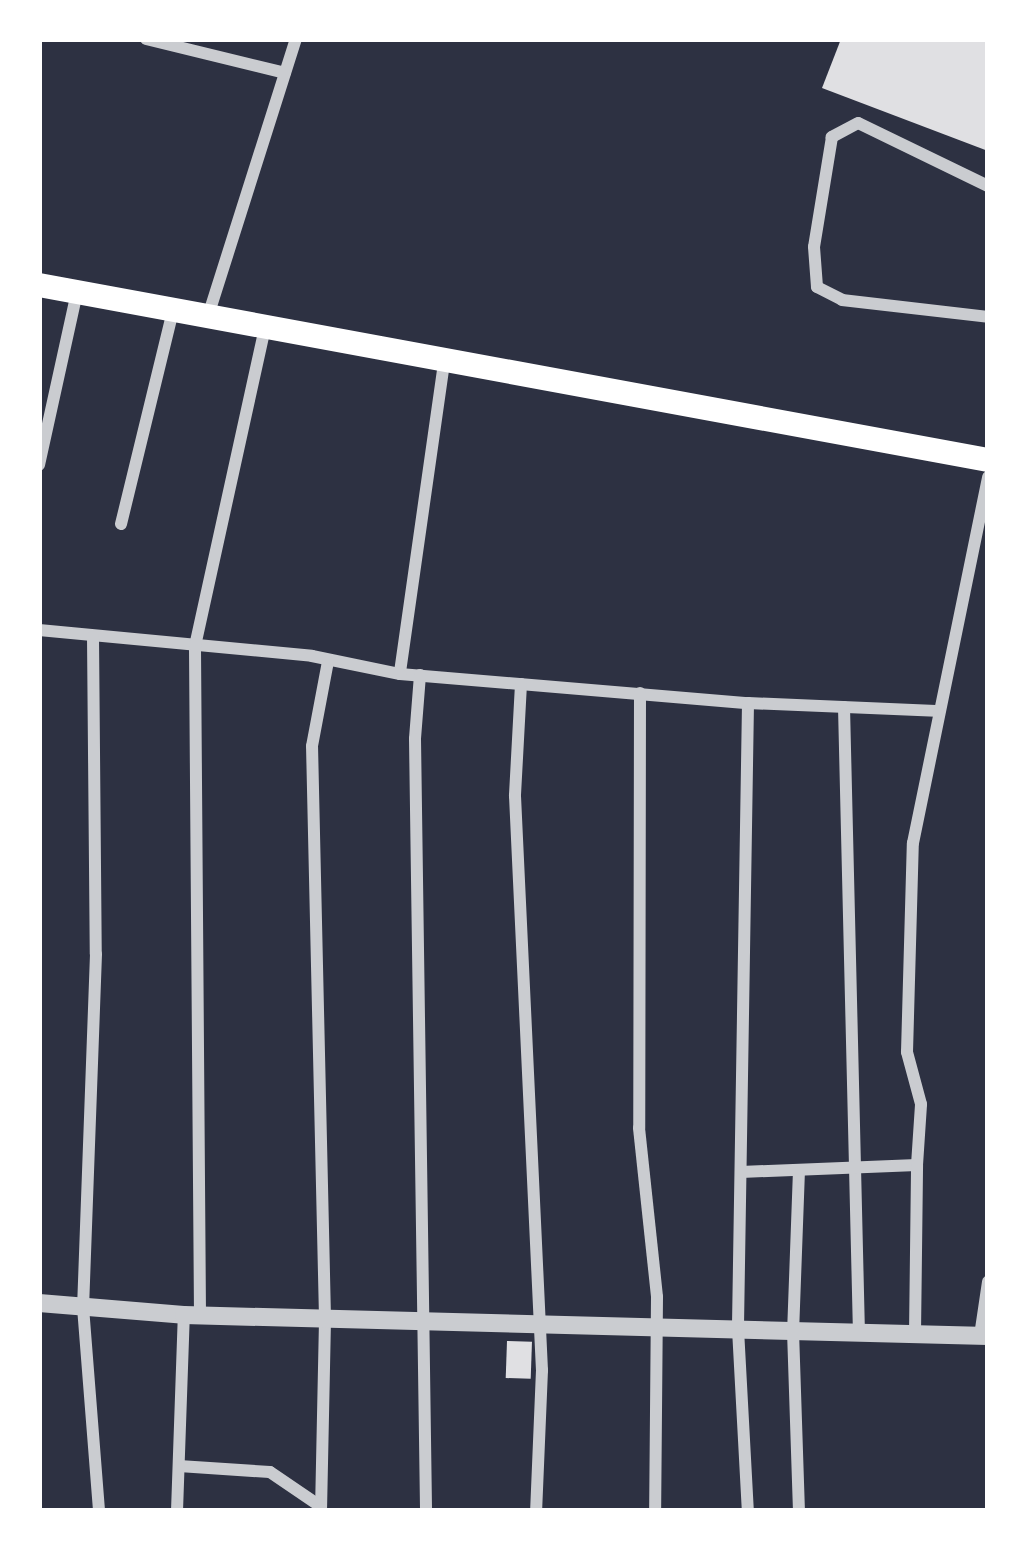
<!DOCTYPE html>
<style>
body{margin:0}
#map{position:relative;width:1027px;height:1550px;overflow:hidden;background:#2d3142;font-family:Signika,sans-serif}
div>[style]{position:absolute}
.building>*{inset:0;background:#e0e0e3;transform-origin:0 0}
.minor>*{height:12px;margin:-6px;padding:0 6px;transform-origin:6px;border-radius:6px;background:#caccd0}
.tertiary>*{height:18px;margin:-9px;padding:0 9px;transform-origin:9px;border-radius:9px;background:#caccd0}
.trunk>*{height:24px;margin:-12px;padding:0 12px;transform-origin:12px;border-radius:12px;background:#fff}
span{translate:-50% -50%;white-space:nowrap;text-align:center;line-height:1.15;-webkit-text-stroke:10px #fff;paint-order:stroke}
.frame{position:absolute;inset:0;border:42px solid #fff;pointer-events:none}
</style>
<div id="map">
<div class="building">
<div style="clip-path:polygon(841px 39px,988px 39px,988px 151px,822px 88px)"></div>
<div style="left:507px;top:1341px;width:25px;height:37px;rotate:2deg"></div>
</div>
<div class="minor">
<div style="left:146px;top:39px;width:143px;rotate:13.7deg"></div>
<div style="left:988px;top:186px;width:144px;rotate:-154.1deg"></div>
<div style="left:858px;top:123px;width:30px;rotate:152deg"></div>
<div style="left:832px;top:137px;width:111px;rotate:99.3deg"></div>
<div style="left:814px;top:247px;width:40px;rotate:85.7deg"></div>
<div style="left:817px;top:287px;width:28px;rotate:27deg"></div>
<div style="left:842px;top:300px;width:147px;rotate:6.6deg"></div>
<div style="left:208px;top:316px;width:291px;rotate:-72.4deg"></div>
<div style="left:444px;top:363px;width:314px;rotate:98.1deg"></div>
<div style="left:400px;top:674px;width:349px;rotate:4.8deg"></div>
<div style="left:748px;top:703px;width:626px;rotate:90.92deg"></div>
<div style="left:738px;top:1329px;width:182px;rotate:86.9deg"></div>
<div style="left:39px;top:465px;width:177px;rotate:-77.6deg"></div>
<div style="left:121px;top:524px;width:219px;rotate:-76.3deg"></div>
<div style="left:39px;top:630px;width:274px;rotate:5.4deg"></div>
<div style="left:312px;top:656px;width:90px;rotate:11.6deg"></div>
<div style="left:93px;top:637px;width:317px;rotate:89.5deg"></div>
<div style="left:96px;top:954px;width:353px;rotate:92.1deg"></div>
<div style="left:83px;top:1307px;width:205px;rotate:85.5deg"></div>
<div style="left:420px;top:675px;width:64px;rotate:94.5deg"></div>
<div style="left:415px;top:739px;width:772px;rotate:89.18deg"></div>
<div style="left:521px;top:684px;width:112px;rotate:93.1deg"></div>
<div style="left:515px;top:796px;width:575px;rotate:87.31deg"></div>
<div style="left:542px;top:1370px;width:141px;rotate:92.4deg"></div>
<div style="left:640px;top:693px;width:435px;rotate:90.1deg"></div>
<div style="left:639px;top:1128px;width:170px;rotate:83.9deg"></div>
<div style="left:657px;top:1297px;width:214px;rotate:90.5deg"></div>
<div style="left:748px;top:703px;width:188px;rotate:2.4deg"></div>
<div style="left:844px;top:707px;width:625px;rotate:88.63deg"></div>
<div style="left:799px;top:1170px;width:161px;rotate:92.1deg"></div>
<div style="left:793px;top:1331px;width:180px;rotate:88.1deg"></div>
<div style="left:741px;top:1172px;width:176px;rotate:-2.3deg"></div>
<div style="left:917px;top:1165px;width:61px;rotate:-86.2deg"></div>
<div style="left:921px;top:1104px;width:54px;rotate:-105.1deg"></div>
<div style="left:907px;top:1052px;width:209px;rotate:-88.4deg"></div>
<div style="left:913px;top:843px;width:374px;rotate:-78.4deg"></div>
<div style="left:200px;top:1315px;width:669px;rotate:-90.43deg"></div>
<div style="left:195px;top:646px;width:326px;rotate:-77.6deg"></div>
<div style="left:915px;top:1334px;width:169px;rotate:-89.3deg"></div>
<div style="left:980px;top:1336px;width:55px;rotate:-81.6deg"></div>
<div style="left:179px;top:1466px;width:91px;rotate:3.8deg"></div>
<div style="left:270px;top:1472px;width:60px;rotate:34.2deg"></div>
<div style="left:177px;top:1511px;width:196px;rotate:-88deg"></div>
<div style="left:321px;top:1511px;width:193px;rotate:-88.8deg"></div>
<div style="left:325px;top:1318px;width:572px;rotate:-91.3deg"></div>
<div style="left:312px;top:746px;width:86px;rotate:-79.3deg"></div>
</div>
<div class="tertiary">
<div style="left:39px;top:1303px;width:145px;rotate:4.7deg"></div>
<div style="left:184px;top:1315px;width:804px;rotate:1.5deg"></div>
</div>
<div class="trunk">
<div style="left:39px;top:285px;width:965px;rotate:10.45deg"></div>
</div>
<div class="frame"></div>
</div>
